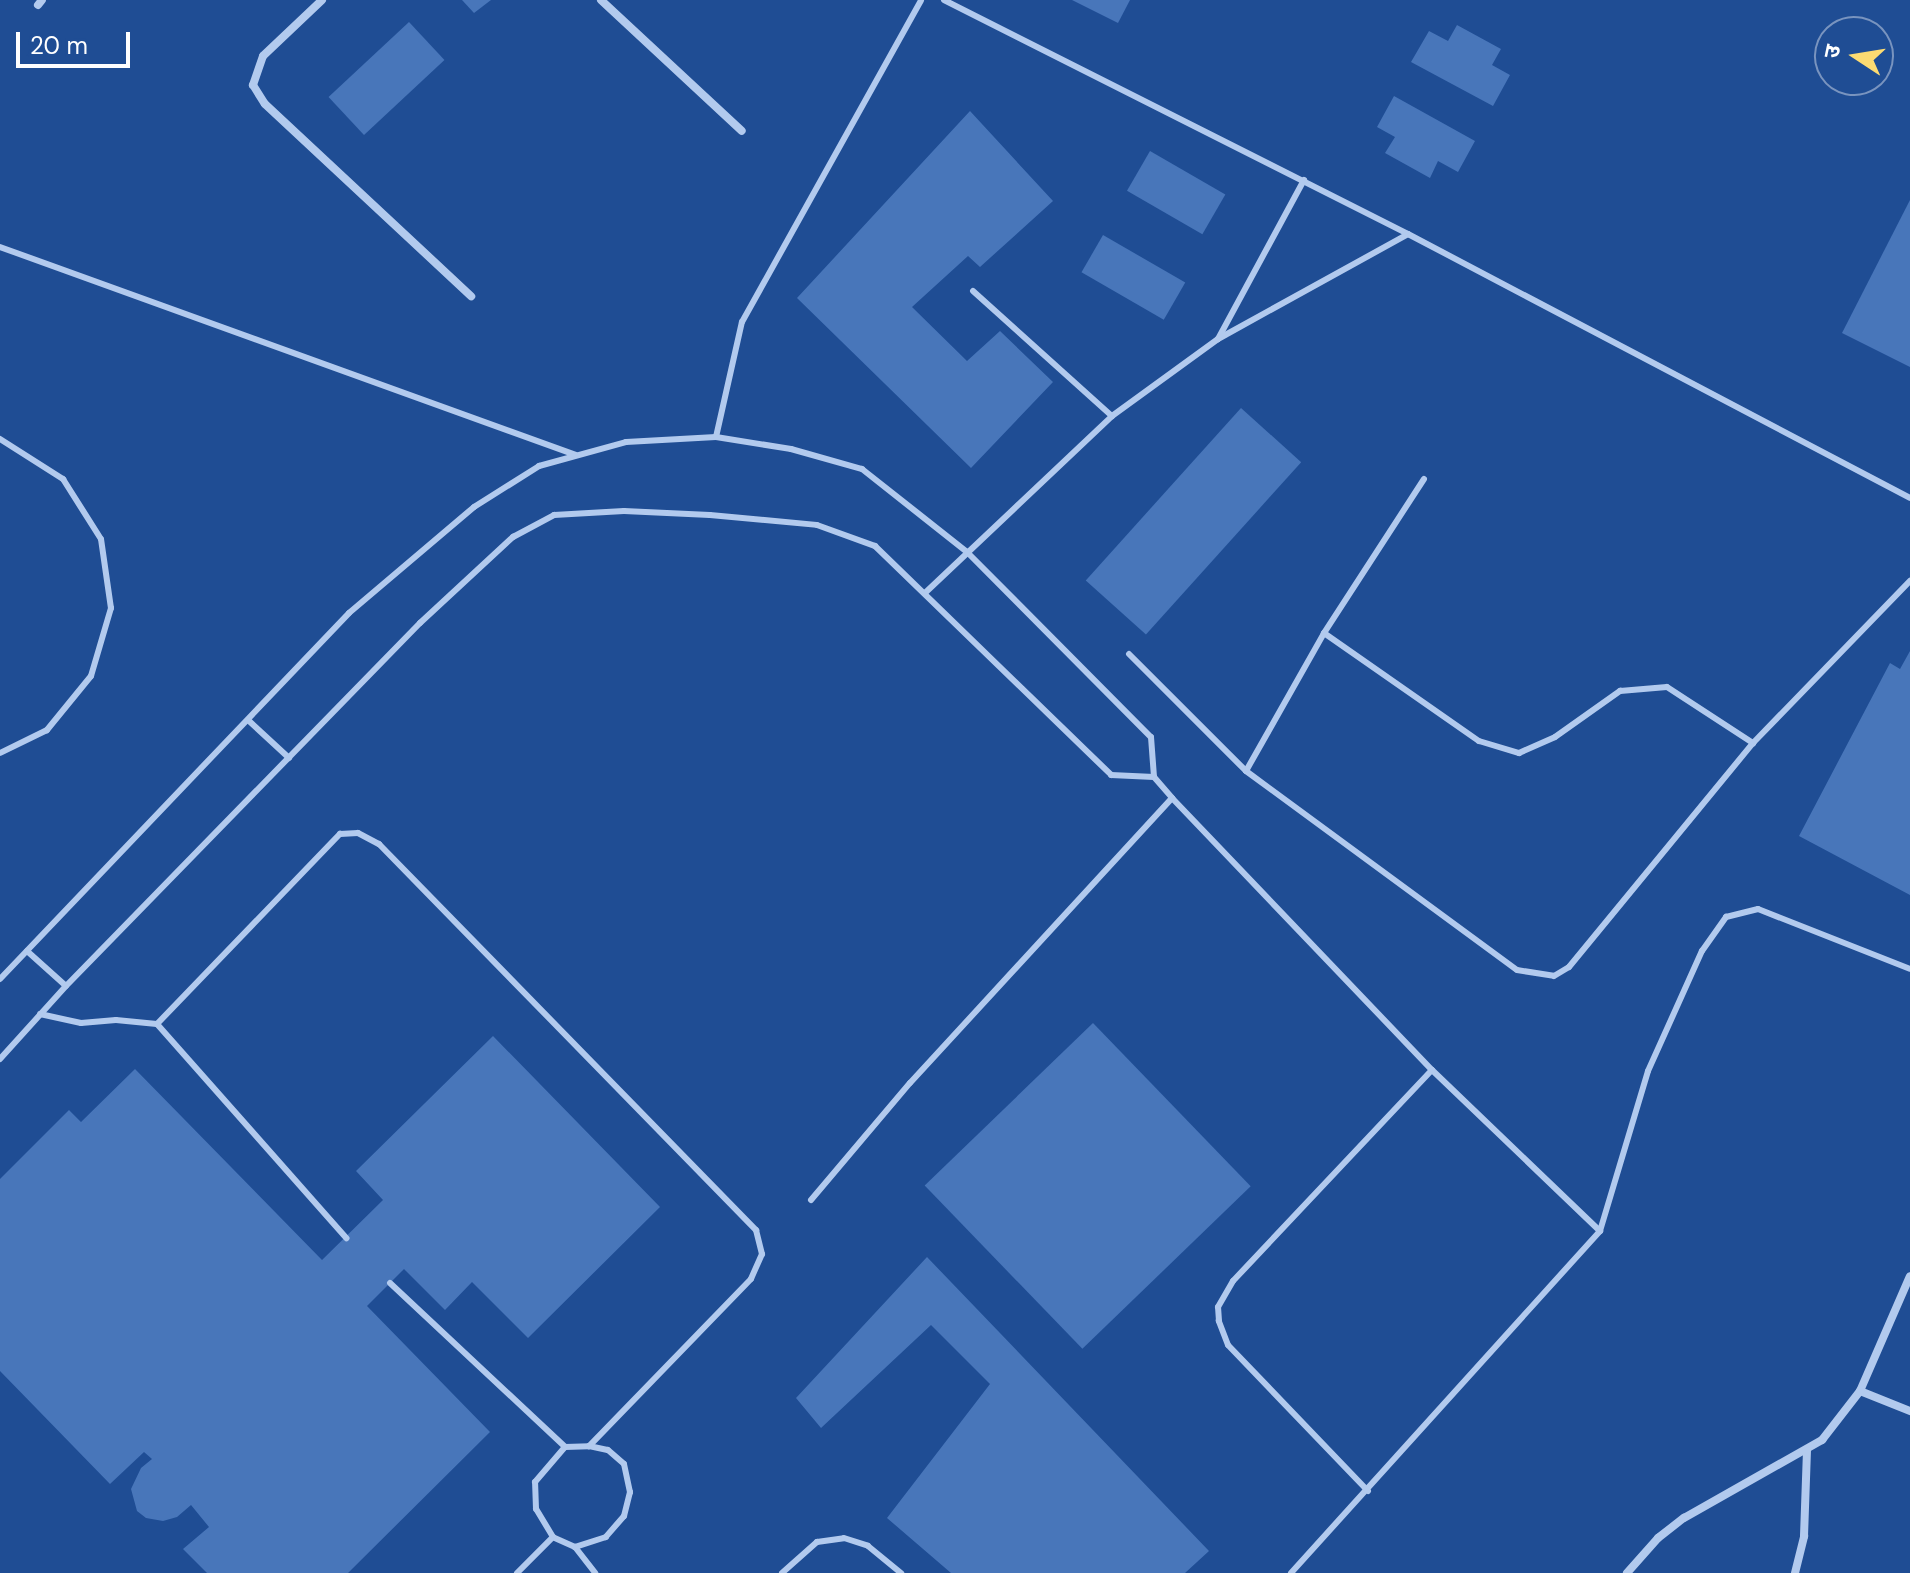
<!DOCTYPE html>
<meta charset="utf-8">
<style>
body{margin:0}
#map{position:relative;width:1910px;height:1573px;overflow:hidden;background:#1f4d94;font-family:"DM Sans","Noto Sans Devanagari",sans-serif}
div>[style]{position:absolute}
.building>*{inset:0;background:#4876ba;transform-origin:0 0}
.service>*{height:6px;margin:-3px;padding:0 3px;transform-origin:3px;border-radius:3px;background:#b2caee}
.minor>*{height:8px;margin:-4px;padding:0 4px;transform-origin:4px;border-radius:4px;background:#b2caee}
span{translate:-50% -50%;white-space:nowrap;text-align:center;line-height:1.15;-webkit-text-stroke:6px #1f4d94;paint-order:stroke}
.north{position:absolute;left:1814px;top:16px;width:80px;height:80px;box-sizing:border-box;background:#1f4d94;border:2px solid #7994bf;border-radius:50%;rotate:282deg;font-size:22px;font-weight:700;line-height:32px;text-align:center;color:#fff}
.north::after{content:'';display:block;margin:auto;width:28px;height:36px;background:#fcdb72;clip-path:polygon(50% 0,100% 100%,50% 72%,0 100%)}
.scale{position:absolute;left:16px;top:32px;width:114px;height:36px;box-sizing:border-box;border:4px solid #fff;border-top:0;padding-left:10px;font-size:24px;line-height:28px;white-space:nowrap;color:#fff;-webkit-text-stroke:6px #1f4d94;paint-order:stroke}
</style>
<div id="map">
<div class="building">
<div style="clip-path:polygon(462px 0,491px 0,474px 13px)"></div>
<div style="clip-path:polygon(1072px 0,1130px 0,1118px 23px)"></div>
<div style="left:409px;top:22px;width:52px;height:110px;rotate:47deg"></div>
<div style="clip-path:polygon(1457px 25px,1501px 49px,1492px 65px,1510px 75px,1493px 106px,1411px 62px,1429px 31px,1448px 41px)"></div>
<div style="clip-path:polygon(1394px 96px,1475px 141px,1458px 172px,1438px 161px,1430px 178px,1385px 153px,1395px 137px,1377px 127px)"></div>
<div style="clip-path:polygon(970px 111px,1053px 201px,980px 267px,968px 256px,912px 307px,967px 361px,1000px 331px,1053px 382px,971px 468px,797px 298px)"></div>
<div style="left:1150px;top:151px;width:87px;height:46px;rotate:30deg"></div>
<div style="clip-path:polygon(1910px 200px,1910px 367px,1842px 333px)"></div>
<div style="left:1103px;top:235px;width:95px;height:43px;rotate:30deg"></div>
<div style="left:1241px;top:408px;width:81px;height:232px;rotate:42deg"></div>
<div style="clip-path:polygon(1910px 651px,1910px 895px,1799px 836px,1890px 663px,1900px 669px)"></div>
<div style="left:1093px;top:1023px;width:227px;height:234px;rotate:46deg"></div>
<div style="clip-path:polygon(493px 1036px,660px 1207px,528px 1338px,472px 1282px,445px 1310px,404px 1269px,367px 1306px,490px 1432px,348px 1573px,207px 1573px,183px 1549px,209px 1527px,191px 1505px,177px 1517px,163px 1521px,146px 1518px,137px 1511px,131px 1489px,141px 1468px,152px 1459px,144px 1452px,110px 1484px,0 1371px,0 1179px,69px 1110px,81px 1122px,135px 1069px,322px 1260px,383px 1200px,356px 1171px)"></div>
<div style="clip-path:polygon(927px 1257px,1209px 1551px,1185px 1573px,951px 1573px,887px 1518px,990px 1384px,931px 1325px,821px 1428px,796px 1398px)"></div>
</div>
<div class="service">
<div style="left:944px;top:0;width:520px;rotate:26.76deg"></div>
<div style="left:1408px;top:234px;width:567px;rotate:27.74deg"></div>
<div style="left:0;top:247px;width:612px;rotate:19.86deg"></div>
<div style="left:973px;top:291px;width:187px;rotate:42deg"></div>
<div style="left:1218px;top:339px;width:181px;rotate:-61.6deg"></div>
<div style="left:716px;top:437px;width:118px;rotate:-77.3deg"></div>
<div style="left:742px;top:322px;width:368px;rotate:-60.9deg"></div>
<div style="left:0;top:439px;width:75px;rotate:32.4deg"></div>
<div style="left:63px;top:479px;width:71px;rotate:57.7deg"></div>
<div style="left:101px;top:539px;width:70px;rotate:81.8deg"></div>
<div style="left:111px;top:608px;width:71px;rotate:106.4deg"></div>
<div style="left:91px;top:676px;width:70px;rotate:129.2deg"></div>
<div style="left:47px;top:730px;width:52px;rotate:153.9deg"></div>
<div style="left:1424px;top:479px;width:184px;rotate:123deg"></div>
<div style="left:1324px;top:633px;width:189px;rotate:34.9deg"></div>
<div style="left:1479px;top:741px;width:42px;rotate:16.7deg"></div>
<div style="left:1519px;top:753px;width:39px;rotate:-24deg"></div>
<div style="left:1555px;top:737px;width:80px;rotate:-35.3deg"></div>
<div style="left:1620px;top:691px;width:47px;rotate:-4.9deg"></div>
<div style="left:1667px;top:687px;width:103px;rotate:33.1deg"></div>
<div style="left:926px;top:592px;width:256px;rotate:-43.4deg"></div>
<div style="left:1112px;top:416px;width:131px;rotate:-36deg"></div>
<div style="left:1218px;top:339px;width:217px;rotate:-28.9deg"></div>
<div style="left:1129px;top:654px;width:165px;rotate:45deg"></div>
<div style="left:1246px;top:771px;width:336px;rotate:36.3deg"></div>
<div style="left:1517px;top:970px;width:37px;rotate:9deg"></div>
<div style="left:1554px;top:976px;width:17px;rotate:-31deg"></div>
<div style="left:1569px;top:967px;width:290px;rotate:-50.6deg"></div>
<div style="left:1753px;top:743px;width:226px;rotate:-45.9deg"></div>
<div style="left:248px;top:720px;width:56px;rotate:42.8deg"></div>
<div style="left:1246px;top:771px;width:159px;rotate:-60.5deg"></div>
<div style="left:27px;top:951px;width:52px;rotate:41.9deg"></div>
<div style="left:0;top:979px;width:506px;rotate:-46.36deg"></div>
<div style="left:349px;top:613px;width:164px;rotate:-40.3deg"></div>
<div style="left:474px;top:507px;width:77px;rotate:-32.2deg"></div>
<div style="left:539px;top:466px;width:90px;rotate:-15.4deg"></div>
<div style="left:626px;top:442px;width:90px;rotate:-3.2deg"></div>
<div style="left:716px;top:437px;width:76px;rotate:9.1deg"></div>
<div style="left:791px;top:449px;width:74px;rotate:15.7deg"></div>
<div style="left:862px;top:469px;width:134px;rotate:38.3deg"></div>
<div style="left:967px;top:552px;width:261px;rotate:45.2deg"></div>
<div style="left:1151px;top:737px;width:40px;rotate:85.7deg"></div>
<div style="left:1154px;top:777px;width:28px;rotate:49deg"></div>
<div style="left:1172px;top:798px;width:376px;rotate:46.3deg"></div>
<div style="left:1432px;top:1070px;width:233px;rotate:43.8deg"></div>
<div style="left:40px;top:1014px;width:42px;rotate:12.4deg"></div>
<div style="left:81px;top:1023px;width:35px;rotate:-5deg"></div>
<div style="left:116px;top:1020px;width:41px;rotate:5.6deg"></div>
<div style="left:157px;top:1024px;width:264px;rotate:-46.1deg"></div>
<div style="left:340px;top:834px;width:18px;rotate:-3deg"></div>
<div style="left:358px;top:833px;width:24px;rotate:28deg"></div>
<div style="left:379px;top:844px;width:540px;rotate:45.68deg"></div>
<div style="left:756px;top:1230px;width:25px;rotate:76deg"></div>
<div style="left:762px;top:1254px;width:27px;rotate:114deg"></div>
<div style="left:751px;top:1279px;width:233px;rotate:134.1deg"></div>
<div style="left:157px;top:1024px;width:286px;rotate:48.5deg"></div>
<div style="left:0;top:1059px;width:98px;rotate:-47.9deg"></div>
<div style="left:66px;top:986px;width:507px;rotate:-45.72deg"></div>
<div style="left:420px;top:623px;width:127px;rotate:-42.8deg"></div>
<div style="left:513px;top:537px;width:47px;rotate:-28.2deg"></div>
<div style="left:554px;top:515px;width:70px;rotate:-3.3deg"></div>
<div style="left:624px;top:511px;width:86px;rotate:2.7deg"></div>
<div style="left:710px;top:515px;width:107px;rotate:5.3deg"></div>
<div style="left:817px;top:525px;width:62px;rotate:19.9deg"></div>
<div style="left:875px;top:546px;width:329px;rotate:44.1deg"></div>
<div style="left:1111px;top:775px;width:43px;rotate:2.7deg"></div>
<div style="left:811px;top:1200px;width:153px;rotate:-49.8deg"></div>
<div style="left:910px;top:1083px;width:387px;rotate:-47.4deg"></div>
<div style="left:390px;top:1283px;width:240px;rotate:43.1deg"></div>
<div style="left:589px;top:1446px;width:19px;rotate:12deg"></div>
<div style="left:608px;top:1450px;width:21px;rotate:41deg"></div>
<div style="left:624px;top:1464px;width:29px;rotate:78deg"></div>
<div style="left:630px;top:1492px;width:25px;rotate:104deg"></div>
<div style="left:624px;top:1516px;width:28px;rotate:131deg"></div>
<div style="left:606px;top:1537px;width:33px;rotate:162deg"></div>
<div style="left:575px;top:1547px;width:24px;rotate:-156deg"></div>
<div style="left:553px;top:1537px;width:33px;rotate:-121deg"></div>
<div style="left:536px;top:1509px;width:27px;rotate:-92deg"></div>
<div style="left:535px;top:1482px;width:46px;rotate:-49.4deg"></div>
<div style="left:565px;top:1447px;width:24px;rotate:-2deg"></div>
<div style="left:1368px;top:1491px;width:202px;rotate:-133.8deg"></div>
<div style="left:1228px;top:1345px;width:26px;rotate:-111deg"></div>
<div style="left:1219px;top:1321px;width:14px;rotate:-94deg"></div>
<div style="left:1218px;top:1307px;width:30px;rotate:-60deg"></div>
<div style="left:1233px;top:1281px;width:290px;rotate:-46.7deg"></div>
<div style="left:575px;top:1547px;width:33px;rotate:52deg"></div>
<div style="left:517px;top:1573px;width:51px;rotate:-45deg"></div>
<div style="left:782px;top:1573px;width:47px;rotate:-41.5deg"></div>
<div style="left:817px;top:1542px;width:27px;rotate:-8deg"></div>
<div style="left:844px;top:1538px;width:25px;rotate:18deg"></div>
<div style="left:868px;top:1546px;width:43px;rotate:39.3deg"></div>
<div style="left:1291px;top:1573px;width:461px;rotate:-47.9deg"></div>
<div style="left:1600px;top:1231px;width:167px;rotate:-73.3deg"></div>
<div style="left:1648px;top:1071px;width:132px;rotate:-65.8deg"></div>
<div style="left:1702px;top:951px;width:42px;rotate:-54.8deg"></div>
<div style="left:1726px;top:917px;width:33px;rotate:-14deg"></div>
<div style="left:1758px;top:909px;width:163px;rotate:21.5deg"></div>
</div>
<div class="minor">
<div style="left:322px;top:0;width:81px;rotate:136.5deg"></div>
<div style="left:263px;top:56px;width:31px;rotate:109deg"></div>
<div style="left:253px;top:85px;width:22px;rotate:58deg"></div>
<div style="left:265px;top:104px;width:282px;rotate:43deg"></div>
<div style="left:601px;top:0;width:192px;rotate:42.9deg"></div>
<div style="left:38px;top:5px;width:6px;rotate:-51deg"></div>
<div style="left:1860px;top:1391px;width:54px;rotate:21.8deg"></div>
<div style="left:1627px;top:1573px;width:47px;rotate:-48.5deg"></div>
<div style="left:1658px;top:1538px;width:33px;rotate:-38deg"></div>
<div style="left:1684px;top:1518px;width:159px;rotate:-29.5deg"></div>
<div style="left:1822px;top:1440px;width:62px;rotate:-52.2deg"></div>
<div style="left:1860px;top:1391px;width:125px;rotate:-66.5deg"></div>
<div style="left:1795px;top:1573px;width:38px;rotate:-76deg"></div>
<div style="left:1804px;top:1536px;width:85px;rotate:-88deg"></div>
</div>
<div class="north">उ</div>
<div class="scale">20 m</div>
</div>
